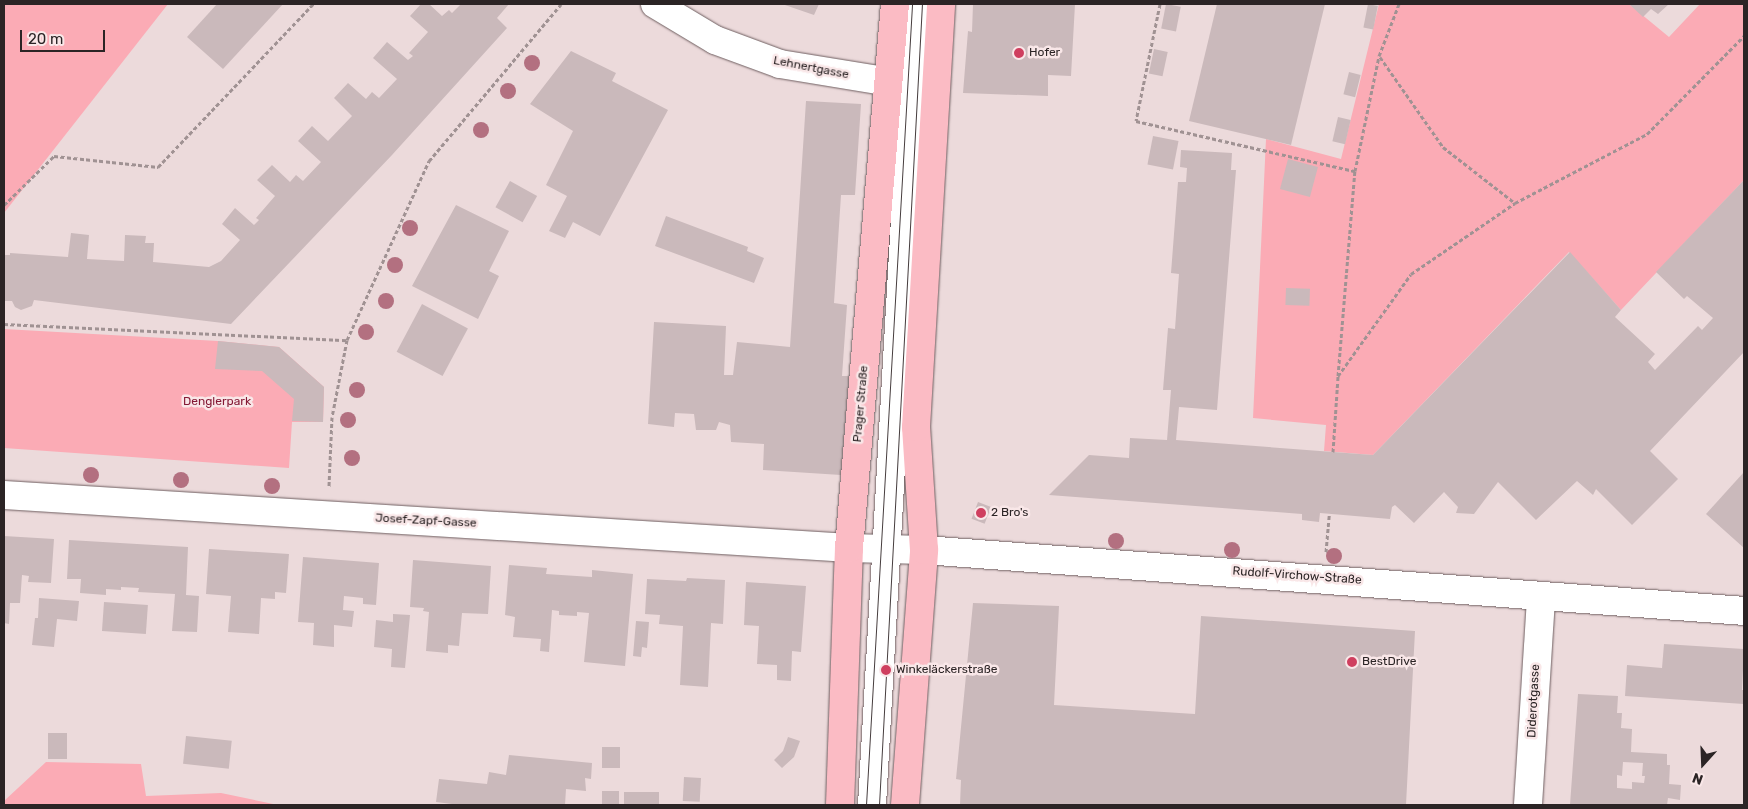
<!DOCTYPE html>
<meta charset="utf-8">
<style>
body{margin:0}
#map{position:relative;width:1748px;height:809px;overflow:hidden;background:#ecdadb;font-family:Rubik,sans-serif}
div>[style]{position:absolute}
.green>*{inset:0;background:#fbabb5}
.building>*{inset:0;background:#cab9bb;transform-origin:0 0}
.path>*{height:3px;margin-top:-1.5px;transform-origin:0;background:repeating-linear-gradient(90deg,#a09293 0 4px,transparent 0 6.5px)}
.roads{filter:drop-shadow(0 0 1px #6f5f61) drop-shadow(0 0 1px #6f5f61)}
.minor>*{height:28px;margin:-14px;padding:0 14px;transform-origin:14px;border-radius:14px;background:#fff}
.major>*{height:28px;margin:-14px;padding:0 14px;transform-origin:14px;border-radius:14px;background:#fbbbc4}
.tram>*{height:1px;margin:-0.5px;padding:0 0.5px;transform-origin:0.5px;border-radius:0.5px;background:#463d3e}
.trees>*{width:16px;height:16px;margin:-8px;border-radius:50%;background:#b37080}
.dots>*{width:14px;height:14px;translate:-50% -50%;box-sizing:border-box;border:2px solid #f9e7e8;border-radius:50%}
span{translate:-50% -50%;white-space:nowrap;text-align:center;line-height:1.15;-webkit-text-stroke:5px #f9e7e8;paint-order:stroke}
.poi-label{font-size:12px;color:#2b2425}
.left{translate:0 -50%;text-align:left}
.street-label{font-size:12px;color:#2b2425}
.park-label{font-size:12px;color:#841935}
.frame{position:absolute;inset:0;border:5px solid #2b2425;pointer-events:none}
.north{position:absolute;left:1678px;top:739px;width:50px;height:50px;-webkit-text-stroke:4px #f9e7e8;paint-order:stroke;rotate:200deg;font-size:14px;font-weight:700;line-height:20px;text-align:center;color:#2b2425}
.north::after{content:'';display:block;margin:auto;width:18px;height:22px;background:#2b2425;clip-path:polygon(50% 0,100% 100%,50% 72%,0 100%)}
.scale{position:absolute;left:20px;top:30px;width:85px;height:22px;box-sizing:border-box;border:2px solid #2b2425;border-top:0;padding-left:6px;font-size:15px;line-height:18px;white-space:nowrap;color:#2b2425;-webkit-text-stroke:4px #f9e7e8;paint-order:stroke}
</style>
<div id="map">
<div class="green">
<div style="clip-path:polygon(4px 4px,168px 4px,4px 213px)"></div>
<div style="clip-path:polygon(1379px 4px,1629px 4px,1669px 37px,1700px 4px,1744px 4px,1744px 180px,1621px 310px,1569px 252px,1373px 455px,1324px 451px,1326px 425px,1253px 418px,1266px 139px,1341px 159px)"></div>
<div style="clip-path:polygon(4px 329px,218px 341px,279px 347px,324px 387px,323px 422px,292px 422px,289px 468px,4px 448px)"></div>
<div style="clip-path:polygon(46px 762px,141px 764px,146px 796px,221px 793px,278px 805px,4px 805px,4px 801px)"></div>
</div>
<div class="building">
<div style="clip-path:polygon(217px 4px,283px 4px,223px 69px,187px 37px)"></div>
<div style="clip-path:polygon(421px 4px,429px 4px,442px 16px,449px 10px,452px 13px,461px 4px,509px 4px,497px 18px,507px 28px,392px 155px,231px 324px,34px 300px,32px 306px,21px 310px,15px 307px,12px 301px,4px 301px,4px 255px,10px 255px,10px 253px,68px 257px,71px 233px,89px 235px,87px 259px,124px 261px,125px 235px,146px 236px,145px 243px,154px 243px,153px 262px,209px 267px,221px 261px,240px 240px,222px 224px,235px 208px,254px 225px,259px 220px,256px 218px,275px 196px,257px 180px,272px 165px,290px 182px,296px 175px,303px 181px,321px 162px,298px 141px,312px 126px,328px 141px,352px 116px,334px 98px,348px 83px,366px 99px,372px 92px,379px 98px,397px 79px,373px 58px,387px 42px,408px 60px,413px 56px,409px 53px,428px 32px,410px 16px)"></div>
<div style="clip-path:polygon(782px 4px,819px 4px,814px 15px)"></div>
<div style="clip-path:polygon(973px 4px,1075px 4px,1071px 76px,1048px 75px,1048px 96px,963px 93px,968px 31px,972px 32px)"></div>
<div style="left:1166px;top:4px;width:15px;height:25px;rotate:11deg"></div>
<div style="clip-path:polygon(1217px 4px,1325px 4px,1291px 145px,1189px 121px)"></div>
<div style="left:1368px;top:4px;width:10px;height:24px;rotate:11deg"></div>
<div style="clip-path:polygon(1629px 4px,1669px 4px,1658px 14px,1651px 9px,1643px 17px)"></div>
<div style="left:1154px;top:49px;width:14px;height:25px;rotate:12deg"></div>
<div style="clip-path:polygon(571px 51px,616px 73px,612px 81px,668px 110px,600px 236px,573px 222px,565px 238px,549px 231px,567px 196px,546px 185px,573px 131px,530px 104px)"></div>
<div style="left:1349px;top:72px;width:12px;height:23px;rotate:14deg"></div>
<div style="clip-path:polygon(806px 101px,861px 104px,855px 195px,841px 195px,834px 303px,847px 305px,842px 376px,850px 376px,841px 475px,763px 470px,764px 444px,731px 442px,730px 425px,719px 422px,716px 430px,696px 430px,694px 414px,675px 413px,674px 427px,648px 424px,654px 322px,726px 326px,724px 375px,733px 375px,737px 342px,790px 347px)"></div>
<div style="left:1338px;top:117px;width:13px;height:25px;rotate:13deg"></div>
<div style="left:1153px;top:136px;width:26px;height:29px;rotate:11deg"></div>
<div style="clip-path:polygon(1181px 150px,1232px 153px,1231px 170px,1236px 170px,1217px 410px,1179px 407px,1176px 440px,1373px 455px,1570px 252px,1621px 310px,1615px 317px,1655px 354px,1648px 362px,1655px 370px,1698px 326px,1702px 330px,1713px 318px,1687px 296px,1684px 299px,1656px 272px,1744px 180px,1744px 352px,1650px 451px,1678px 479px,1632px 525px,1596px 489px,1593px 495px,1577px 481px,1536px 520px,1498px 482px,1474px 514px,1456px 513px,1458px 507px,1444px 492px,1414px 523px,1395px 505px,1392px 507px,1390px 519px,1320px 513px,1319px 522px,1302px 520px,1302px 514px,1049px 495px,1089px 455px,1129px 458px,1130px 438px,1167px 440px,1171px 390px,1163px 390px,1168px 328px,1175px 329px,1179px 274px,1171px 273px,1178px 182px,1186px 182px,1187px 168px,1180px 167px)"></div>
<div style="left:1288px;top:159px;width:31px;height:31px;rotate:15deg"></div>
<div style="left:510px;top:181px;width:31px;height:30px;rotate:29deg"></div>
<div style="clip-path:polygon(456px 205px,509px 231px,489px 271px,499px 276px,478px 319px,412px 286px)"></div>
<div style="clip-path:polygon(666px 216px,748px 247px,747px 251px,764px 258px,754px 283px,655px 246px)"></div>
<div style="left:1286px;top:288px;width:24px;height:17px;rotate:2deg"></div>
<div style="left:422px;top:304px;width:52px;height:54px;rotate:28deg"></div>
<div style="clip-path:polygon(218px 341px,279px 347px,324px 387px,323px 422px,292px 421px,294px 399px,262px 371px,215px 369px)"></div>
<div style="clip-path:polygon(1744px 472px,1744px 548px,1706px 514px)"></div>
<div style="left:978px;top:502px;width:14px;height:18px;rotate:21deg"></div>
<div style="clip-path:polygon(4px 536px,54px 539px,51px 583px,28px 582px,29px 576px,22px 575px,20px 603px,10px 603px,9px 624px,4px 623px)"></div>
<div style="clip-path:polygon(69px 540px,188px 547px,186px 595px,199px 596px,197px 632px,172px 631px,175px 594px,138px 592px,139px 588px,121px 587px,121px 590px,106px 589px,106px 595px,80px 593px,81px 579px,67px 579px)"></div>
<div style="clip-path:polygon(209px 549px,289px 554px,286px 593px,275px 592px,275px 599px,261px 598px,259px 634px,228px 632px,231px 596px,206px 594px)"></div>
<div style="clip-path:polygon(303px 557px,379px 563px,376px 605px,363px 604px,363px 598px,344px 596px,343px 610px,354px 611px,352px 627px,334px 625px,334px 647px,313px 645px,314px 623px,298px 622px)"></div>
<div style="clip-path:polygon(413px 560px,491px 566px,488px 614px,462px 613px,459px 646px,448px 645px,448px 653px,426px 651px,429px 612px,423px 611px,424px 608px,410px 607px)"></div>
<div style="clip-path:polygon(509px 565px,547px 568px,546px 574px,592px 577px,592px 570px,633px 574px,625px 666px,584px 662px,589px 613px,577px 612px,577px 616px,559px 615px,559px 611px,552px 610px,549px 652px,540px 651px,541px 639px,513px 637px,515px 617px,505px 615px)"></div>
<div style="clip-path:polygon(687px 578px,725px 580px,723px 624px,711px 623px,708px 687px,680px 685px,683px 626px,659px 624px,660px 615px,645px 614px,647px 579px,686px 581px)"></div>
<div style="clip-path:polygon(746px 582px,806px 586px,801px 652px,792px 651px,791px 681px,777px 680px,777px 665px,757px 664px,759px 626px,744px 625px)"></div>
<div style="clip-path:polygon(39px 598px,79px 601px,77px 621px,57px 619px,54px 647px,32px 645px,35px 618px,38px 618px)"></div>
<div style="left:104px;top:602px;width:44px;height:29px;rotate:4deg"></div>
<div style="clip-path:polygon(973px 603px,1059px 606px,1054px 705px,1195px 714px,1201px 616px,1415px 631px,1406px 805px,960px 805px,961px 780px,956px 779px)"></div>
<div style="clip-path:polygon(393px 614px,410px 615px,405px 668px,391px 667px,392px 649px,374px 647px,376px 620px,393px 622px)"></div>
<div style="clip-path:polygon(636px 621px,649px 622px,647px 648px,642px 647px,641px 657px,633px 656px)"></div>
<div style="clip-path:polygon(1664px 644px,1744px 649px,1742px 690px,1744px 690px,1744px 704px,1625px 696px,1627px 665px,1662px 668px)"></div>
<div style="clip-path:polygon(evenodd,1578px 694px,1618px 696px,1617px 713px,1622px 713px,1621px 728px,1632px 729px,1631px 752px,1667px 754px,1667px 765px,1670px 765px,1669px 784px,1681px 785px,1680px 800px,1668px 798px,1667px 805px,1570px 805px,1578px 694px,1623px 762px,1643px 763px,1642px 776px,1645px 776px,1644px 783px,1632px 782px,1632px 789px,1617px 788px,1617px 775px,1622px 776px,1623px 762px)"></div>
<div style="left:48px;top:733px;width:19px;height:26px"></div>
<div style="left:186px;top:736px;width:46px;height:28px;rotate:6deg"></div>
<div style="clip-path:polygon(788px 737px,800px 741px,794px 757px,782px 768px,774px 760px,783px 751px)"></div>
<div style="left:602px;top:747px;width:18px;height:21px"></div>
<div style="clip-path:polygon(509px 755px,592px 763px,591px 779px,585px 778px,586px 791px,566px 789px,565px 805px,460px 805px,436px 802px,439px 779px,487px 784px,489px 772px,506px 775px)"></div>
<div style="left:684px;top:777px;width:17px;height:24px;rotate:3deg"></div>
<div style="left:602px;top:791px;width:17px;height:14px"></div>
<div style="left:624px;top:792px;width:35px;height:13px"></div>
</div>
<div class="path">
<div style="left:1160px;top:4px;width:119px;rotate:101.6deg"></div>
<div style="left:1136px;top:121px;width:225px;rotate:12.9deg"></div>
<div style="left:1380px;top:57px;width:110px;rotate:55deg"></div>
<div style="left:1443px;top:147px;width:91px;rotate:37.9deg"></div>
<div style="left:4px;top:205px;width:70px;rotate:-44.4deg"></div>
<div style="left:54px;top:156px;width:105px;rotate:6deg"></div>
<div style="left:158px;top:167px;width:225px;rotate:-46.4deg"></div>
<div style="left:4px;top:324px;width:343px;rotate:2.7deg"></div>
<div style="left:347px;top:340px;width:78px;rotate:101deg"></div>
<div style="left:332px;top:417px;width:70px;rotate:92.5deg"></div>
<div style="left:347px;top:340px;width:197px;rotate:-65.4deg"></div>
<div style="left:429px;top:161px;width:205px;rotate:-49.9deg"></div>
<div style="left:1338px;top:376px;width:125px;rotate:-54.4deg"></div>
<div style="left:1411px;top:274px;width:126px;rotate:-34.3deg"></div>
<div style="left:1515px;top:203px;width:149px;rotate:-27.6deg"></div>
<div style="left:1647px;top:134px;width:138px;rotate:-45.3deg"></div>
<div style="left:1333px;top:452px;width:76px;rotate:-86.2deg"></div>
<div style="left:1338px;top:376px;width:206px;rotate:-85.3deg"></div>
<div style="left:1355px;top:171px;width:117px;rotate:-78.2deg"></div>
<div style="left:1379px;top:56px;width:56px;rotate:-69deg"></div>
<div style="left:1326px;top:552px;width:38px;rotate:-85deg"></div>
</div>
<div class="roads">
<div class="minor">
<div style="left:655px;top:4px;width:70px;rotate:31deg"></div>
<div style="left:715px;top:40px;width:69px;rotate:20.3deg"></div>
<div style="left:780px;top:64px;width:111px;rotate:9.3deg"></div>
<div style="left:4px;top:495px;width:847px;rotate:3.59deg"></div>
<div style="left:849px;top:548px;width:75px;rotate:1.5deg"></div>
<div style="left:924px;top:550px;width:822px;rotate:4.25deg"></div>
<div style="left:872px;top:805px;width:802px;rotate:-86.78deg"></div>
<div style="left:1528px;top:805px;width:208px;rotate:-86.4deg"></div>
</div>
<div class="major">
<div style="left:840px;top:805px;width:257px;rotate:-88deg"></div>
<div style="left:849px;top:548px;width:546px;rotate:-85.17deg"></div>
<div style="left:905px;top:805px;width:256px;rotate:-85.7deg"></div>
<div style="left:924px;top:550px;width:123px;rotate:-93.7deg"></div>
<div style="left:916px;top:427px;width:424px;rotate:-86.6deg"></div>
</div>
</div>
<div class="tram">
<div style="left:866px;top:805px;width:802px;rotate:-86.71deg"></div>
<div style="left:879px;top:805px;width:802px;rotate:-86.93deg"></div>
</div>
<div class="trees">
<div style="left:532px;top:63px"></div>
<div style="left:508px;top:91px"></div>
<div style="left:481px;top:130px"></div>
<div style="left:410px;top:228px"></div>
<div style="left:395px;top:265px"></div>
<div style="left:386px;top:301px"></div>
<div style="left:366px;top:332px"></div>
<div style="left:357px;top:390px"></div>
<div style="left:348px;top:420px"></div>
<div style="left:352px;top:458px"></div>
<div style="left:91px;top:475px"></div>
<div style="left:181px;top:480px"></div>
<div style="left:272px;top:486px"></div>
<div style="left:1116px;top:541px"></div>
<div style="left:1232px;top:550px"></div>
<div style="left:1334px;top:556px"></div>
</div>
<div class="dots">
<div style="left:1019px;top:53px;background:#cf3f5f"></div>
<div style="left:981px;top:513px;background:#cf3f5f"></div>
<div style="left:1352px;top:662px;background:#cf3f5f"></div>
<div style="left:886px;top:670px;background:#cf3f5f"></div>
</div>
<div class="poi-label">
<span class="left" style="left:1029px;top:53px">Hofer</span>
<span class="left" style="left:991px;top:513px">2 Bro's</span>
<span class="left" style="left:1362px;top:662px">BestDrive</span>
<span class="left" style="left:896px;top:670px">Winkeläckerstraße</span>
</div>
<div class="street-label">
<span style="left:811px;top:68px;rotate:11deg">Lehnertgasse</span>
<span style="left:861px;top:404px;rotate:-85deg">Prager Straße</span>
<span style="left:426px;top:521px;rotate:3deg">Josef-Zapf-Gasse</span>
<span style="left:1297px;top:576px;rotate:4deg">Rudolf-Virchow-Straße</span>
<span style="left:1534px;top:701px;rotate:-87deg">Diderotgasse</span>
</div>
<div class="park-label">
<span style="left:217px;top:402px">Denglerpark</span>
</div>
<div class="frame"></div>
<div class="north">N</div>
<div class="scale">20 m</div>
</div>
